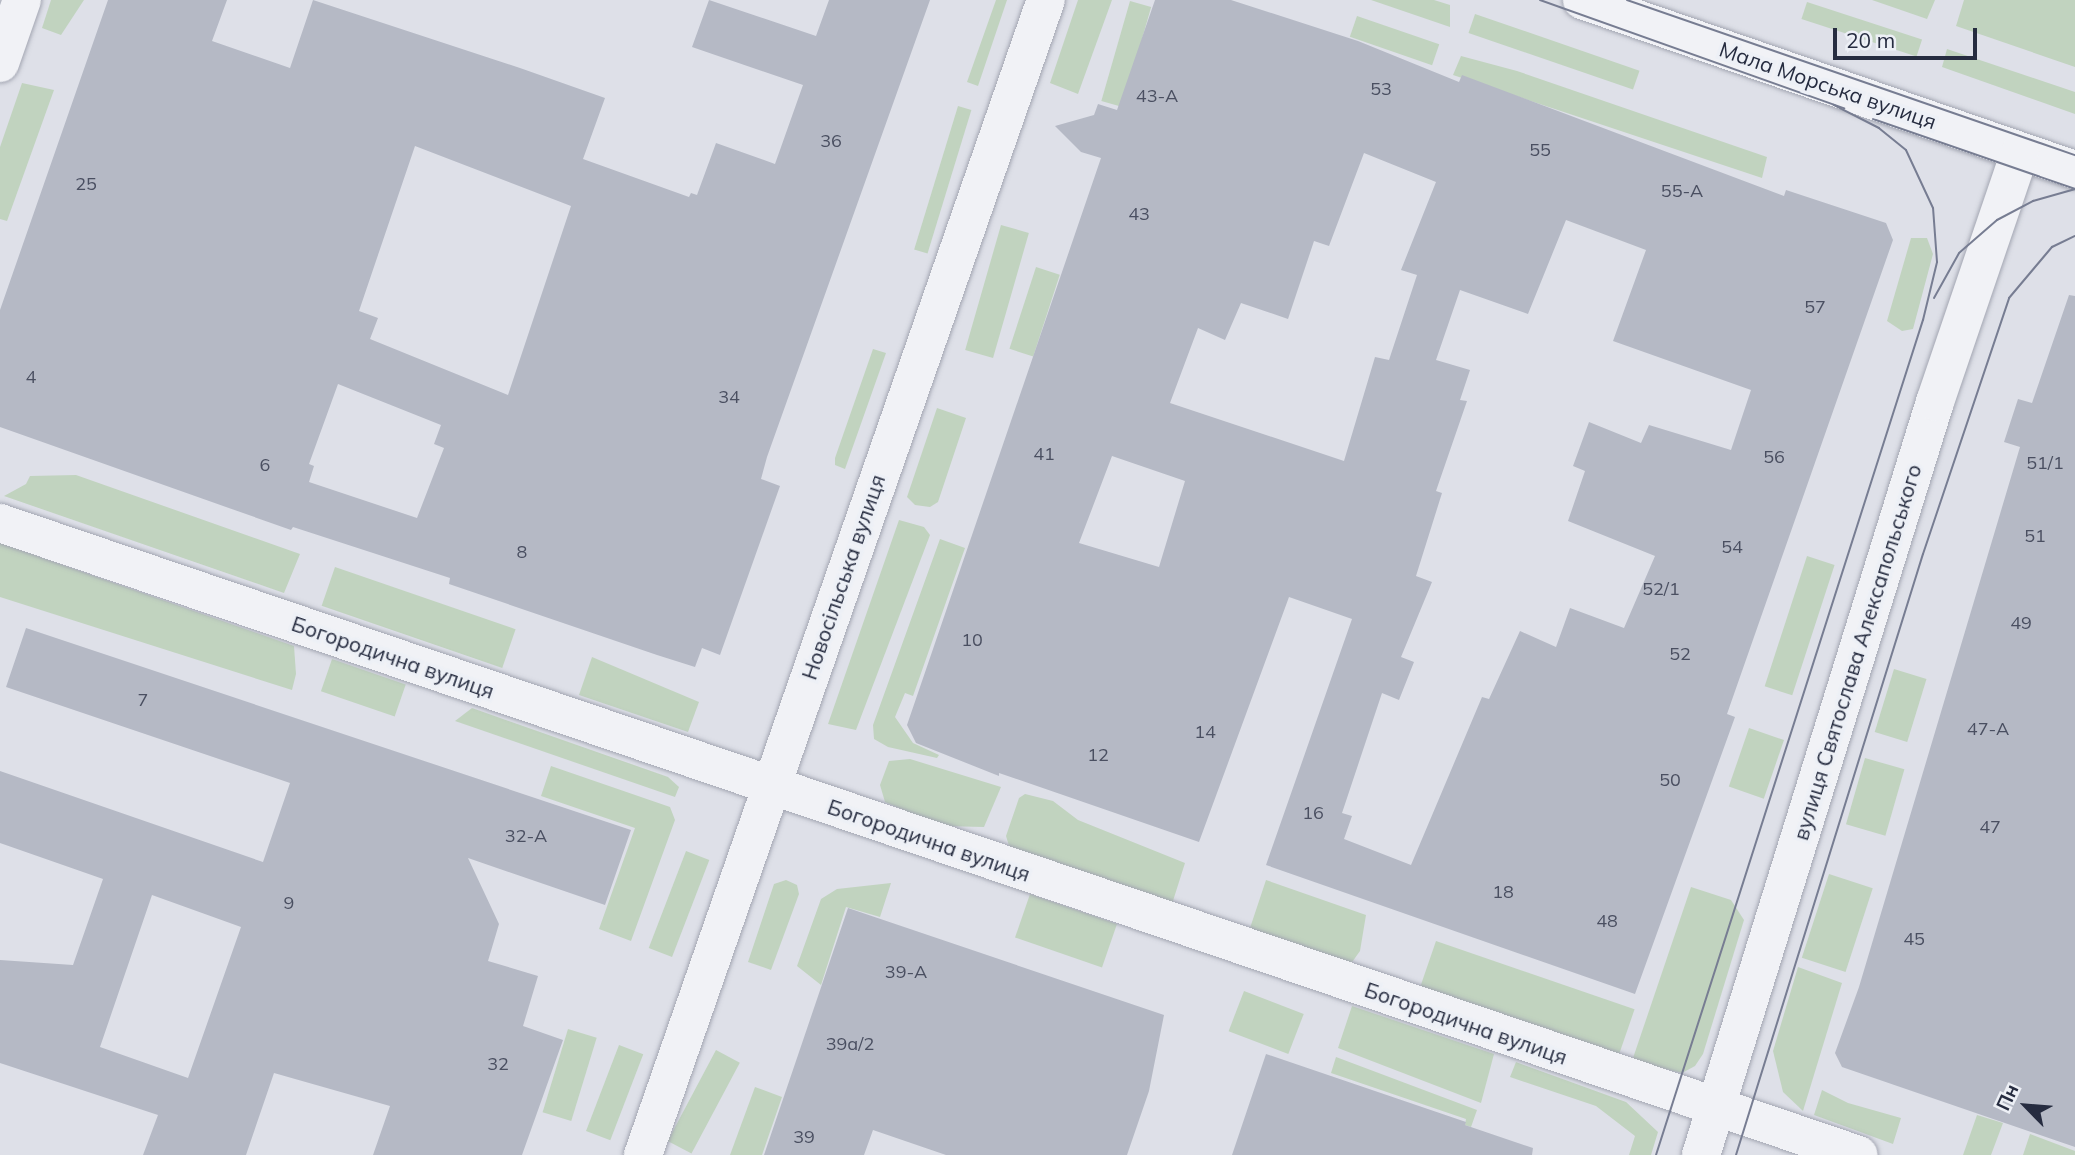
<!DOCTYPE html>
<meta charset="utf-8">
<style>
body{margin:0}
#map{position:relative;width:2075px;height:1155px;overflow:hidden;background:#dee0e8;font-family:Mulish,sans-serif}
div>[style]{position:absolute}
.green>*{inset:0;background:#c1d3bf;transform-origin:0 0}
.building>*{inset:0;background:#b5b9c5}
.roads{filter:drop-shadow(0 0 2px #a3a6b2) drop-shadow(0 0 2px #a3a6b2)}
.minor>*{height:38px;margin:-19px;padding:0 19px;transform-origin:19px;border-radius:19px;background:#f1f2f6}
.tram>*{height:2px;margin:-1px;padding:0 1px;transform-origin:1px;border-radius:1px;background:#777d92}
span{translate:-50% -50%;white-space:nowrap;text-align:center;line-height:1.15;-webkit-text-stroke:7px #edf0f6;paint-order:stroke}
.number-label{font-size:18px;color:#4a4f61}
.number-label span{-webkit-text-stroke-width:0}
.street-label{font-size:21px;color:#262c40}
.north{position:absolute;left:1991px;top:1071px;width:70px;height:70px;-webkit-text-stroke:5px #edf0f6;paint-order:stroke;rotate:295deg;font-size:19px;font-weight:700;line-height:28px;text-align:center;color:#262c40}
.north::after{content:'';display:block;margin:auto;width:24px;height:32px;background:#262c40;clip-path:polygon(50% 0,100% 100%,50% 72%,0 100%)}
.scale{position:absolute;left:1833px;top:28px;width:144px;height:32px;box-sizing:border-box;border:4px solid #262c40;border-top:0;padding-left:9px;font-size:21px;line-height:24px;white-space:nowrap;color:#262c40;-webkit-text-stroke:5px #edf0f6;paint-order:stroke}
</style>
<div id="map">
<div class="green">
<div style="clip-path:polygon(51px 0,84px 0,61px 35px,42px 28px)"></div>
<div style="clip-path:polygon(996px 0,1007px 0,978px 86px,967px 82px)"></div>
<div style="clip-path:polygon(1078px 0,1112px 0,1078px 94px,1050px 83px)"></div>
<div style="clip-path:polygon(1371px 0,1434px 0,1450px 5px,1450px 27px)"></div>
<div style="clip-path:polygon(1872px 0,1935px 0,1927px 19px)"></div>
<div style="clip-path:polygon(1964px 0,2075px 0,2075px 67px,1956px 26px)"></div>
<div style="left:1130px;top:1px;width:22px;height:104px;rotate:16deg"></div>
<div style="left:1807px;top:2px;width:121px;height:18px;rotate:18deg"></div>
<div style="left:1475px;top:14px;width:174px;height:20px;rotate:19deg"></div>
<div style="left:1357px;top:16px;width:87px;height:22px;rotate:19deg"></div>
<div style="clip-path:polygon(1947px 49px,2075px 92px,2075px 114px,1942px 67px)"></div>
<div style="clip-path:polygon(1461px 56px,1517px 71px,1767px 157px,1762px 178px,1453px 75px)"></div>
<div style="clip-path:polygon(22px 83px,54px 90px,7px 221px,0 219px,0 147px)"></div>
<div style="left:958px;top:106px;width:14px;height:150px;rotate:17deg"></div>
<div style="left:1001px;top:225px;width:29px;height:130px;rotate:16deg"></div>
<div style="clip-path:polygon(1911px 238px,1927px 238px,1933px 254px,1913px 329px,1902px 331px,1887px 321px)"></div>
<div style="left:1036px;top:267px;width:25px;height:86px;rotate:18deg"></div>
<div style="clip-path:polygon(873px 349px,886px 353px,845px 469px,835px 465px,835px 458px)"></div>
<div style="clip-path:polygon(937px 408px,966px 418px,938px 502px,930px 507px,915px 505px,907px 497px)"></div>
<div style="clip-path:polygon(76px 475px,300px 554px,284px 593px,4px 496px,26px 484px,30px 476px)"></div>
<div style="clip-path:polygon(899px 520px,924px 527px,930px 535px,856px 730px,828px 724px)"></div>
<div style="clip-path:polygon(940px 539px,965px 548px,913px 696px,905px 693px,895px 717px,913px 743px,939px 755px,937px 758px,888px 747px,874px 739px,873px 725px)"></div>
<div style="clip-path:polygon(0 543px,294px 646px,296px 674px,292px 690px,0 597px)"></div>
<div style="left:1807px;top:556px;width:29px;height:137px;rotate:18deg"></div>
<div style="left:335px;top:567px;width:191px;height:41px;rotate:19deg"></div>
<div style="clip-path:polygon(592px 657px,699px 702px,688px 732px,579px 695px)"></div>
<div style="left:332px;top:659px;width:78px;height:34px;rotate:19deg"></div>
<div style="left:1894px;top:669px;width:34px;height:66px;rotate:17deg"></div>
<div style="clip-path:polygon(472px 708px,668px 777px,679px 787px,675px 797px,455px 721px)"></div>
<div style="left:1749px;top:728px;width:37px;height:62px;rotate:19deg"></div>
<div style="left:1865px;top:758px;width:41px;height:69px;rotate:16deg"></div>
<div style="clip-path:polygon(910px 759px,1001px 787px,984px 827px,941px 826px,885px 802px,880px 785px,889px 761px)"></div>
<div style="clip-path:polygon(551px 766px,670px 807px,675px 820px,631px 941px,599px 929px,635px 828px,541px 796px)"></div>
<div style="clip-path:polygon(1025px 794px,1053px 801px,1078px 820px,1185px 863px,1172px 904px,1010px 849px,1006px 836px,1019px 798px)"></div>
<div style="left:686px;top:851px;width:25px;height:104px;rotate:21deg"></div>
<div style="left:1829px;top:874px;width:46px;height:88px;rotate:18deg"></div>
<div style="clip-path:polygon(786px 880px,797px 885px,799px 894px,771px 970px,748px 962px,774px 884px)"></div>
<div style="clip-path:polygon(1266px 880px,1366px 915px,1360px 951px,1350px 965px,1249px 931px)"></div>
<div style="clip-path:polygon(891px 883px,880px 917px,846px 907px,821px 985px,797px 966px,821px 899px,837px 889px)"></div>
<div style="clip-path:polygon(1691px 887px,1731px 900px,1744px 920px,1703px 1054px,1695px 1066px,1682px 1073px,1632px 1061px)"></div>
<div style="left:1030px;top:894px;width:92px;height:46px;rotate:19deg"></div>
<div style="left:1436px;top:941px;width:210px;height:51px;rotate:19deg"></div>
<div style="clip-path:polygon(1798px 967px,1842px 983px,1803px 1111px,1783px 1092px,1773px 1051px)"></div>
<div style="left:1244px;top:991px;width:64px;height:43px;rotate:21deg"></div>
<div style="clip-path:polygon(1352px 1006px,1494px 1054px,1481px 1103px,1338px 1048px)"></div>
<div style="left:568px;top:1029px;width:30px;height:87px;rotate:17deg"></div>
<div style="left:619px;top:1045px;width:26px;height:92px;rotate:21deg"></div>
<div style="left:716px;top:1050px;width:27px;height:103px;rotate:28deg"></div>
<div style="clip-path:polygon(1336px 1057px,1477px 1110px,1471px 1127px,1465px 1125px,1466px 1119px,1331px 1073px)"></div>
<div style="clip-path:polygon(1516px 1062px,1626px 1102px,1658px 1132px,1651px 1155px,1629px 1155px,1635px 1136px,1596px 1106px,1510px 1077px)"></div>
<div style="clip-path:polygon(755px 1087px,782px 1097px,762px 1155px,730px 1155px)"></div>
<div style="clip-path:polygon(1822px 1090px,1848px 1103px,1901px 1118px,1893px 1144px,1814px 1115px)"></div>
<div style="clip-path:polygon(1977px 1115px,2003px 1123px,1991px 1155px,1963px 1155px)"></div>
<div style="clip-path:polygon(2030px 1134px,2075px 1151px,2075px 1155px,2023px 1155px)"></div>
</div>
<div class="building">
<div style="clip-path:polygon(evenodd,108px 0,227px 0,212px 41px,290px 68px,313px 0,520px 68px,605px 98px,583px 159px,689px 197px,691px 193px,697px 195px,716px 143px,775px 164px,803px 85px,692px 47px,709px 0,816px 36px,829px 0,930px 0,767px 457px,761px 479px,780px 486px,720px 655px,702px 648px,695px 667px,657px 655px,449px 584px,450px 578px,293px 527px,291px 530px,0 427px,0 310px,108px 0,415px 146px,571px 206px,508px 395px,370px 339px,378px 318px,359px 311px,415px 146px,108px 0,338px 384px,441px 425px,434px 444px,444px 448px,417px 518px,309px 482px,314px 466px,309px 464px,338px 384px)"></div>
<div style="clip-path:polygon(evenodd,1155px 0,1231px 0,1358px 41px,1459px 82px,1462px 75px,1784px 196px,1786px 190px,1886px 223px,1893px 240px,1727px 714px,1735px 717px,1635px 994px,1266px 865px,1352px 619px,1289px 597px,1199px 842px,999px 773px,999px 776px,916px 743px,907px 725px,1101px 158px,1081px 152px,1055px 126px,1094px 115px,1098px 104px,1117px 110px,1155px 0,1364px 153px,1436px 182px,1401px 270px,1417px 275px,1389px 360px,1375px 357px,1344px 461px,1170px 403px,1198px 328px,1225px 340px,1241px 303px,1288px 319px,1314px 241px,1329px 246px,1364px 153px,1155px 0,1566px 220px,1646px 250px,1613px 341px,1751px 390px,1731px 450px,1649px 425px,1641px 443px,1589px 422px,1573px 466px,1585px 471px,1568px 521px,1655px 556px,1624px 628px,1570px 608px,1556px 647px,1520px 631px,1489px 699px,1482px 697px,1411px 865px,1344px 839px,1352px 816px,1342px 813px,1382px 693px,1399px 700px,1414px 662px,1401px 657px,1432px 582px,1416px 576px,1442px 493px,1436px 491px,1467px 401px,1460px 400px,1470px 370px,1436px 360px,1460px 290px,1528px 314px,1566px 220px,1155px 0,1112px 456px,1185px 481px,1159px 567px,1079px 543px,1112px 456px)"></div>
<div style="clip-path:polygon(2069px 295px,2075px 296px,2075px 1147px,1842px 1067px,1835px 1053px,1859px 987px,2020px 447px,2004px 442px,2018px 399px,2032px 403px)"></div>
<div style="clip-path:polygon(evenodd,26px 628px,631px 830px,605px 905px,468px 858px,499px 924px,488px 961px,538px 976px,523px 1026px,563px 1040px,522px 1155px,373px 1155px,390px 1106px,274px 1073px,246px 1155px,143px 1155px,158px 1115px,0 1063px,0 960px,73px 965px,103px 879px,0 843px,0 771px,263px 862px,290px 783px,6px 687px,26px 628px,152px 895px,241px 927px,188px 1078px,100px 1047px,152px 895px)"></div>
<div style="clip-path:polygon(848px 908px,1164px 1015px,1149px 1091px,1127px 1155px,946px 1155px,873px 1130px,864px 1155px,764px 1155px)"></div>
<div style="clip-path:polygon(1266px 1054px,1466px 1122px,1465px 1125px,1533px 1148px,1532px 1155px,1232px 1155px)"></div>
</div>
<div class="roads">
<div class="minor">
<div style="left:1582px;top:0;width:521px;rotate:19.03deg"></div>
<div style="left:0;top:63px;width:67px;rotate:-70.8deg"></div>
<div style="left:0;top:523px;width:1963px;rotate:18.78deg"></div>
<div style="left:643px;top:1155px;width:1223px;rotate:-70.77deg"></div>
<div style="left:1701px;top:1155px;width:789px;rotate:-72.74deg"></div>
<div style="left:1935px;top:402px;width:264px;rotate:-71.2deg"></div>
</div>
</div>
<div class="tram">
<div style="left:1540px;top:0;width:323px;rotate:19.6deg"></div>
<div style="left:1627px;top:0;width:474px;rotate:19.1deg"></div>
<div style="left:1873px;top:119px;width:214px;rotate:19.1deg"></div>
<div style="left:1934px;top:298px;width:51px;rotate:-60.9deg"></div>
<div style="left:1959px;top:253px;width:50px;rotate:-41deg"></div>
<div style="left:1997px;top:220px;width:41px;rotate:-27.8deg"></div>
<div style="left:2033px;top:201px;width:44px;rotate:-15.9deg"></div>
<div style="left:1656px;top:1155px;width:877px;rotate:-72.27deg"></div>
<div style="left:1923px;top:320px;width:60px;rotate:-76.4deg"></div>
<div style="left:1937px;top:262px;width:54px;rotate:-94.2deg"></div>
<div style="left:1933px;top:208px;width:64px;rotate:-115deg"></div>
<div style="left:1906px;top:150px;width:35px;rotate:-141deg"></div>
<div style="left:1879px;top:128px;width:51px;rotate:-152.9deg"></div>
<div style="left:1736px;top:1155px;width:629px;rotate:-72.72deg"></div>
<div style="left:1923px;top:554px;width:270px;rotate:-71.4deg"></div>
<div style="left:2009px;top:298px;width:67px;rotate:-49.9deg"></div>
<div style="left:2052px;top:247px;width:25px;rotate:-26deg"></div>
</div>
<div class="number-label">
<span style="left:1381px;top:89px">53</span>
<span style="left:1157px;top:96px">43-А</span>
<span style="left:831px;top:141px">36</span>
<span style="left:1540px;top:150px">55</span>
<span style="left:86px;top:184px">25</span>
<span style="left:1682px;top:191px">55-А</span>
<span style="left:1139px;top:214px">43</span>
<span style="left:1815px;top:307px">57</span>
<span style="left:31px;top:377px">4</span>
<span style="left:729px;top:397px">34</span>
<span style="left:1044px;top:454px">41</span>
<span style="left:1774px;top:457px">56</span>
<span style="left:2045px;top:463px">51/1</span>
<span style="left:265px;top:465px">6</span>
<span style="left:2035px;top:536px">51</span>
<span style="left:1732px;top:547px">54</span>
<span style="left:522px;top:552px">8</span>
<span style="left:1661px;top:589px">52/1</span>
<span style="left:2021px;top:623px">49</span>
<span style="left:972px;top:640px">10</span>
<span style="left:1680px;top:654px">52</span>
<span style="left:143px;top:700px">7</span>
<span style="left:1988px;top:729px">47-А</span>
<span style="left:1205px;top:732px">14</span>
<span style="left:1098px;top:755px">12</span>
<span style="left:1670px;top:780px">50</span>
<span style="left:1313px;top:813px">16</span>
<span style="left:1990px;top:827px">47</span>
<span style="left:526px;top:836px">32-А</span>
<span style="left:1503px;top:892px">18</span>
<span style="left:289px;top:903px">9</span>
<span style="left:1607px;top:921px">48</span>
<span style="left:1914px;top:939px">45</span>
<span style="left:906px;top:972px">39-А</span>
<span style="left:850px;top:1044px">39а/2</span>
<span style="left:498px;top:1064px">32</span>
<span style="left:804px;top:1137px">39</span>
</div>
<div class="street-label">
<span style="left:1828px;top:85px;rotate:19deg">Мала Морська вулиця</span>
<span style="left:843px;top:577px;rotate:-71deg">Новосільська вулиця</span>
<span style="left:1857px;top:652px;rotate:-73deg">вулиця Святослава Алексапольського</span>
<span style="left:393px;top:657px;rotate:19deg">Богородична вулиця</span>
<span style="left:929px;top:840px;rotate:19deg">Богородична вулиця</span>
<span style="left:1466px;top:1023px;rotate:19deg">Богородична вулиця</span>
</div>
<div class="north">Пн</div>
<div class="scale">20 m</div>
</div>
